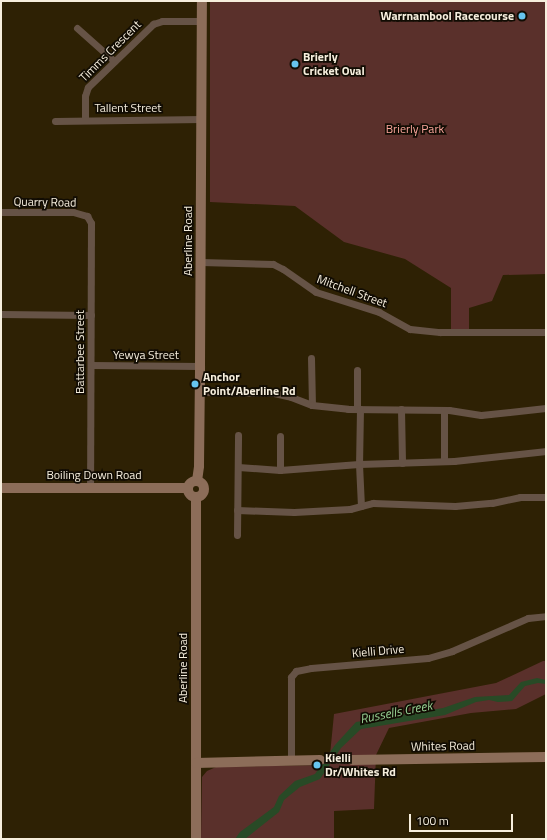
<!DOCTYPE html>
<style>
body{margin:0}
#map{position:relative;width:547px;height:840px;overflow:hidden;background:#2e2104;font-family:"Titillium Web",sans-serif}
div>[style]{position:absolute}
.green>*{inset:0;background:#5a302b}
.water>*{inset:0;background:#284a26}
.street>*{height:7px;margin:-3.5px;padding:0 3.5px;transform-origin:3.5px;border-radius:3.5px;background:#665346}
.secondary>*{height:10px;margin:-5px;padding:0 5px;transform-origin:5px;border-radius:5px;background:#8c6d59}
.secondary>.ring{margin:-5px;padding:0;box-sizing:content-box;background:none;border:10px solid #8c6d59;border-radius:50%}
.dots>*{width:11px;height:11px;translate:-50% -50%;box-sizing:border-box;border:2px solid #110c03;border-radius:50%}
span{translate:-50% -50%;white-space:nowrap;text-align:center;line-height:1.15;-webkit-text-stroke:3.5px #110c03;paint-order:stroke}
.poi-label{font-size:12px;color:#f6eedd;font-weight:700}
.right{translate:-100% -50%;text-align:right}
.left{translate:0 -50%;text-align:left}
.street-label{font-size:12px;color:#f6eedd}
.park-label{font-size:12px;color:#fba69c}
.water-label{font-size:13px;color:#97d093;font-style:italic}
.frame{position:absolute;inset:0;border:2px solid #f6eedd;pointer-events:none}
.scale{position:absolute;left:409px;top:814px;width:104px;height:18px;box-sizing:border-box;border:2px solid #f6eedd;border-top:0;padding-left:5px;font-size:12px;line-height:14px;white-space:nowrap;color:#f6eedd;-webkit-text-stroke:3px #110c03;paint-order:stroke}
</style>
<div id="map">
<div class="green">
<div style="clip-path:polygon(210px 1px,546px 1px,546px 274px,503px 275px,492px 301px,469px 308px,469px 332px,451px 332px,451px 288px,405px 259px,344px 242px,295px 206px,210px 202px)"></div>
<div style="clip-path:polygon(543px 661px,546px 661px,546px 694px,516px 709px,471px 713px,389px 728px,376px 755px,374px 809px,334px 811px,334px 839px,201px 839px,202px 777px,207px 771px,216px 767px,329px 765px,334px 714px,496px 683px)"></div>
</div>
<div class="water">
<div style="clip-path:polygon(537px 678px,546px 680px,546px 684px,538px 683px,525px 686px,512px 701px,498px 702px,489px 700px,476px 702px,445px 715px,361px 729px,341px 748px,320px 779px,300px 787px,284px 800px,279px 812px,245px 839px,235px 839px,240px 832px,274px 807px,279px 796px,295px 781px,315px 774px,335px 745px,356px 722px,443px 708px,475px 697px,509px 695px,521px 682px)"></div>
</div>
<div class="street">
<div style="left:77px;top:28px;width:50px;rotate:41.7deg"></div>
<div style="left:85px;top:120px;width:24px;rotate:-90deg"></div>
<div style="left:85px;top:96px;width:9px;rotate:-72deg"></div>
<div style="left:88px;top:87px;width:91px;rotate:-44.1deg"></div>
<div style="left:153px;top:24px;width:9px;rotate:-18deg"></div>
<div style="left:162px;top:21px;width:40px"></div>
<div style="left:55px;top:121px;width:147px;rotate:-0.8deg"></div>
<div style="left:1px;top:212px;width:72px"></div>
<div style="left:73px;top:212px;width:15px;rotate:16deg"></div>
<div style="left:87px;top:216px;width:8px;rotate:60deg"></div>
<div style="left:91px;top:223px;width:266px;rotate:90.2deg"></div>
<div style="left:201px;top:262px;width:72px;rotate:1.6deg"></div>
<div style="left:273px;top:264px;width:11px;rotate:27deg"></div>
<div style="left:283px;top:269px;width:40px;rotate:34.9deg"></div>
<div style="left:316px;top:292px;width:66px;rotate:17.6deg"></div>
<div style="left:379px;top:312px;width:35px;rotate:29deg"></div>
<div style="left:410px;top:329px;width:30px;rotate:6deg"></div>
<div style="left:440px;top:332px;width:106px"></div>
<div style="left:1px;top:314px;width:90px;rotate:0.6deg"></div>
<div style="left:311px;top:358px;width:47px;rotate:88.8deg"></div>
<div style="left:91px;top:365px;width:109px;rotate:0.5deg"></div>
<div style="left:200px;top:392px;width:74px;rotate:0.8deg"></div>
<div style="left:274px;top:393px;width:17px;rotate:13deg"></div>
<div style="left:291px;top:397px;width:22px;rotate:21deg"></div>
<div style="left:312px;top:405px;width:36px;rotate:6deg"></div>
<div style="left:348px;top:409px;width:101px;rotate:0.6deg"></div>
<div style="left:449px;top:410px;width:32px;rotate:9deg"></div>
<div style="left:481px;top:415px;width:65px;rotate:-6.1deg"></div>
<div style="left:357px;top:409px;width:39px;rotate:-90deg"></div>
<div style="left:360px;top:409px;width:55px;rotate:91deg"></div>
<div style="left:359px;top:464px;width:42px;rotate:87.3deg"></div>
<div style="left:401px;top:409px;width:54px;rotate:88.9deg"></div>
<div style="left:444px;top:410px;width:51px;rotate:90deg"></div>
<div style="left:238px;top:467px;width:42px;rotate:4.1deg"></div>
<div style="left:280px;top:470px;width:79px;rotate:-4.3deg"></div>
<div style="left:359px;top:464px;width:95px;rotate:-1.8deg"></div>
<div style="left:454px;top:461px;width:93px;rotate:-6.2deg"></div>
<div style="left:280px;top:470px;width:34px;rotate:-90deg"></div>
<div style="left:237px;top:510px;width:57px;rotate:2deg"></div>
<div style="left:294px;top:512px;width:56px;rotate:-3.1deg"></div>
<div style="left:350px;top:509px;width:24px;rotate:-15deg"></div>
<div style="left:373px;top:503px;width:82px;rotate:2.1deg"></div>
<div style="left:455px;top:506px;width:37px;rotate:-5deg"></div>
<div style="left:492px;top:503px;width:29px;rotate:-12deg"></div>
<div style="left:520px;top:497px;width:26px"></div>
<div style="left:237px;top:535px;width:100px;rotate:-89.4deg"></div>
<div style="left:320px;top:760px;width:32px"></div>
<div style="left:291px;top:761px;width:84px;rotate:-90deg"></div>
<div style="left:291px;top:677px;width:8px;rotate:-50deg"></div>
<div style="left:296px;top:671px;width:15px;rotate:-11deg"></div>
<div style="left:311px;top:668px;width:117px;rotate:-4.9deg"></div>
<div style="left:428px;top:658px;width:25px;rotate:-16deg"></div>
<div style="left:452px;top:651px;width:83px;rotate:-23.5deg"></div>
<div style="left:528px;top:618px;width:18px;rotate:-6deg"></div>
</div>
<div class="secondary">
<div class="ring" style="left:188px;top:481px;width:6px;height:6px"></div>
<div style="left:197px;top:481px;width:15px;rotate:-82deg"></div>
<div style="left:199px;top:466px;width:100px;rotate:-89.4deg"></div>
<div style="left:200px;top:366px;width:365px;rotate:-89.7deg"></div>
<div style="left:1px;top:488px;width:186px"></div>
<div style="left:196px;top:497px;width:342px;rotate:90deg"></div>
<div style="left:352px;top:760px;width:194px;rotate:-0.9deg"></div>
<div style="left:196px;top:763px;width:124px;rotate:-1.4deg"></div>
</div>
<div class="dots">
<div style="left:522px;top:16px;background:#66c4ef"></div>
<div style="left:295px;top:64px;background:#66c4ef"></div>
<div style="left:195px;top:384px;background:#66c4ef"></div>
<div style="left:317px;top:765px;background:#66c4ef"></div>
</div>
<div class="poi-label">
<span class="right" style="left:514px;top:16px">Warrnambool Racecourse</span>
<span class="left" style="left:303px;top:64px">Brierly<br>Cricket Oval</span>
<span class="left" style="left:203px;top:384px">Anchor<br>Point/Aberline Rd</span>
<span class="left" style="left:325px;top:765px">Kielli<br>Dr/Whites Rd</span>
</div>
<div class="street-label">
<span style="left:110px;top:51px;rotate:-45deg">Timms Crescent</span>
<span style="left:128px;top:108px">Tallent Street</span>
<span style="left:45px;top:202px;rotate:1deg">Quarry Road</span>
<span style="left:188px;top:241px;rotate:-90deg">Aberline Road</span>
<span style="left:352px;top:291px;rotate:20deg">Mitchell Street</span>
<span style="left:80px;top:352px;rotate:-90deg">Battarbee Street</span>
<span style="left:146px;top:355px">Yewya Street</span>
<span style="left:94px;top:475px">Boiling Down Road</span>
<span style="left:378px;top:651px;rotate:-5deg">Kielli Drive</span>
<span style="left:183px;top:668px;rotate:-90deg">Aberline Road</span>
<span style="left:443px;top:746px;rotate:-1deg">Whites Road</span>
</div>
<div class="park-label">
<span style="left:415px;top:129px">Brierly Park</span>
</div>
<div class="water-label">
<span style="left:396px;top:712px;rotate:-11deg">Russells Creek</span>
</div>
<div class="frame"></div>
<div class="scale">100 m</div>
</div>
